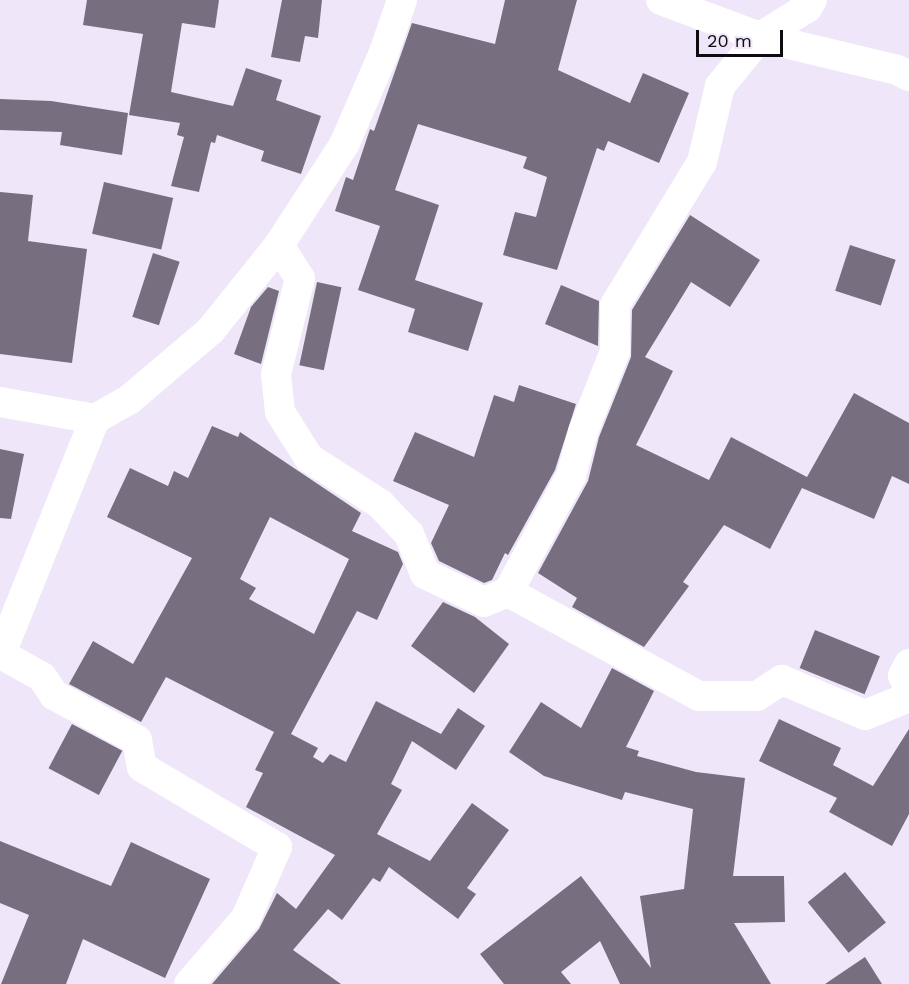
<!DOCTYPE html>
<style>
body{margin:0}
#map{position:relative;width:909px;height:984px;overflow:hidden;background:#efe6f9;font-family:"Work Sans",sans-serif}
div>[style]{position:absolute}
.building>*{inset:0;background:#776f7f;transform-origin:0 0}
.minor>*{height:30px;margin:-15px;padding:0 15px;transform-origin:15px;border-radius:15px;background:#fff}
span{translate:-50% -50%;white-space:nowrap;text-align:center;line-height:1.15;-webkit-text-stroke:4.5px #efe6f9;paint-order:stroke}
.scale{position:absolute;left:696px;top:30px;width:87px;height:27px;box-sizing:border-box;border:3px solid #0e0b11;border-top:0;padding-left:8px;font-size:18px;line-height:21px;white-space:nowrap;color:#0e0b11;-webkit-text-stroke:4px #efe6f9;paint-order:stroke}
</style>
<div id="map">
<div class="building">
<div style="clip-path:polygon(87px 0,219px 0,215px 28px,182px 23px,171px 92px,233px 106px,246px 68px,282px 80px,276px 100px,321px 116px,301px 174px,261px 161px,264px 151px,217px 135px,215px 143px,211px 142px,199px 192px,171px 186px,184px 137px,177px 135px,180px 123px,129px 115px,143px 34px,83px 25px)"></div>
<div style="clip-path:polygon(282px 0,322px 0,318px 38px,305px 36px,300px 62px,271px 57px)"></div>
<div style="clip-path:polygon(505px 0,577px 0,558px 70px,630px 103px,643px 73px,689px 93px,659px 163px,608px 141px,604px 151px,597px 148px,557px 270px,503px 255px,515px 212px,536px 217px,547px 177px,523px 168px,527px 157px,418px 124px,395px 190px,439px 205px,415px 280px,483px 303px,468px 351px,408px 332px,415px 309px,358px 290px,380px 226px,335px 211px,346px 177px,353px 180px,370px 129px,374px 131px,412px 23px,495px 44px)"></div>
<div style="clip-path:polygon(0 99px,51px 101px,128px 113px,122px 155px,60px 145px,62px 132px,0 130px)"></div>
<div style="left:104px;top:182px;width:71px;height:53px;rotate:13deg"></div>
<div style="clip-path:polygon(0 192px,33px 195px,28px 241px,87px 249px,72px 363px,0 354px)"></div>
<div style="clip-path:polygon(690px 215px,760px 260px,730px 307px,691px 282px,645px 357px,673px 371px,636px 445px,709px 480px,731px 437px,807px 477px,854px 393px,909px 423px,909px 484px,892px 476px,874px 519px,802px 488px,770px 549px,724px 525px,683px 582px,689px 586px,644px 647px,572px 607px,577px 598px,538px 573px,588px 481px,599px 437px,631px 357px,632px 310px)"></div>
<div style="left:850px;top:245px;width:48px;height:48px;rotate:18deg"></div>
<div style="left:153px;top:253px;width:28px;height:67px;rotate:18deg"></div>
<div style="left:317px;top:282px;width:25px;height:85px;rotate:12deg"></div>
<div style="clip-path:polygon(561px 285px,599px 301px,598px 346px,545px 324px)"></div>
<div style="clip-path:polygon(268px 287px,279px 291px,261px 364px,234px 354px,251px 307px)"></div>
<div style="clip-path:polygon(519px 385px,576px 404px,555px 470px,508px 555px,505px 553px,492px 580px,484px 583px,439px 561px,431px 543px,449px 505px,393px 481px,415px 432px,474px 457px,494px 395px,514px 402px)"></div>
<div style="clip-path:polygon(evenodd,212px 426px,238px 437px,240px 432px,361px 513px,352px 531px,398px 552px,403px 564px,377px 620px,357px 611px,291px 734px,318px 748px,313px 757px,323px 763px,330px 754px,346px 762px,376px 701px,441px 734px,458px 708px,485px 726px,456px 770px,412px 741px,391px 784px,402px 790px,377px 834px,430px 861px,472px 803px,509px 830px,467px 888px,476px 894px,458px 919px,389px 867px,380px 882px,373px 878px,342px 920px,328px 909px,293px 950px,341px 984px,212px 984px,259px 929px,277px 893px,296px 909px,335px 855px,246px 807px,263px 773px,255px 770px,274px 732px,166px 677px,141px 722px,69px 684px,93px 641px,133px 664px,192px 558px,107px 517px,130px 468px,168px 486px,174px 471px,188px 478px,212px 426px,270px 517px,349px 559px,314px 634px,249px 599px,256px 588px,240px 579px,270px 517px)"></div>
<div style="clip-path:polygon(0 449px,24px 454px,11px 519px,0 518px)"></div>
<div style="clip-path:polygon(443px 602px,475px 617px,509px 644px,474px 693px,411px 646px)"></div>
<div style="left:815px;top:630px;width:70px;height:41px;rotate:22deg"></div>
<div style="clip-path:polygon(612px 668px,654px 691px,626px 747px,639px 751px,637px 756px,696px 772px,745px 778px,733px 876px,784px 876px,785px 922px,734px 923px,771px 984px,620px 984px,600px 941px,561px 972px,571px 984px,504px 984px,480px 954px,581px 876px,651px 968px,640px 896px,684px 889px,693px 809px,625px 792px,622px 800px,544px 776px,509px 752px,541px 702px,581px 728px)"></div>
<div style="clip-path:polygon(779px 719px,841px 748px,833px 765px,873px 786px,909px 729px,909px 814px,892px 846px,829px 812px,837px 798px,759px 761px)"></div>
<div style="left:72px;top:724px;width:57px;height:50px;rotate:28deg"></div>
<div style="clip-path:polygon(0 841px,111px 886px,131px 842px,210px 879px,165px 978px,83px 939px,66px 984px,1px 984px,29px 915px,0 903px)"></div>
<div style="left:845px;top:872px;width:65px;height:48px;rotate:51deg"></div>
<div style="clip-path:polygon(865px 957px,882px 984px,825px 984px)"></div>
</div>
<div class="minor">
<div style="left:661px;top:0;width:106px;rotate:20.5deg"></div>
<div style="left:760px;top:37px;width:141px;rotate:13.5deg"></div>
<div style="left:897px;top:70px;width:13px;rotate:27deg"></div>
<div style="left:279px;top:245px;width:39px;rotate:58deg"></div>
<div style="left:300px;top:278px;width:99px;rotate:104deg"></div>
<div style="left:276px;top:374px;width:38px;rotate:84deg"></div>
<div style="left:280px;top:412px;width:54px;rotate:57.8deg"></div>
<div style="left:309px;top:458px;width:85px;rotate:32.9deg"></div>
<div style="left:380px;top:504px;width:42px;rotate:46deg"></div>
<div style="left:409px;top:534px;width:43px;rotate:68.2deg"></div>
<div style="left:425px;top:574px;width:65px;rotate:25.4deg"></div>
<div style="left:484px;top:602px;width:26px;rotate:-23deg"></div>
<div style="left:508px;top:592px;width:217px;rotate:28.6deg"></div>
<div style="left:699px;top:696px;width:58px"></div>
<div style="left:757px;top:696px;width:30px;rotate:-33deg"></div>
<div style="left:782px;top:680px;width:90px;rotate:22.9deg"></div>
<div style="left:865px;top:715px;width:48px;rotate:-22.2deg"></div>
<div style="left:0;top:402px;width:97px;rotate:10.1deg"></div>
<div style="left:95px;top:419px;width:40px;rotate:-29.7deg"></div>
<div style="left:130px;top:399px;width:106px;rotate:-40.4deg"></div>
<div style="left:211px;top:330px;width:109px;rotate:-51.3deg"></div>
<div style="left:279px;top:245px;width:119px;rotate:-57deg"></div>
<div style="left:344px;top:145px;width:98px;rotate:-66.6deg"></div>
<div style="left:383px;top:55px;width:58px;rotate:-70.9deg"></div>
<div style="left:508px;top:592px;width:132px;rotate:-61.5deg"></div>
<div style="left:571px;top:476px;width:46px;rotate:-74.7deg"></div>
<div style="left:583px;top:432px;width:87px;rotate:-68.4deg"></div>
<div style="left:615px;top:351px;width:46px;rotate:-90deg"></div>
<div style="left:615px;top:305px;width:167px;rotate:-58.7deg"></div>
<div style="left:702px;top:162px;width:78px;rotate:-76.7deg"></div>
<div style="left:720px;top:86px;width:63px;rotate:-50.8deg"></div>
<div style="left:760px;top:37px;width:55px;rotate:-31.7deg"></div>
<div style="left:807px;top:8px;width:9px;rotate:-58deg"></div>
<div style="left:1px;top:654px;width:47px;rotate:29.3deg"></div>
<div style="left:42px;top:677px;width:22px;rotate:56deg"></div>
<div style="left:54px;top:695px;width:94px;rotate:28.5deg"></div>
<div style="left:137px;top:740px;width:27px;rotate:80deg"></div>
<div style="left:142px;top:767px;width:157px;rotate:30.7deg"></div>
<div style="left:277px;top:847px;width:77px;rotate:113.6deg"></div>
<div style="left:246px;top:918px;width:87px;rotate:130.8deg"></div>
<div style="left:0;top:656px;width:255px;rotate:-68.2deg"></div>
<div style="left:909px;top:664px;width:13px;rotate:117deg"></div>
<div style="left:903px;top:676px;width:13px;rotate:63deg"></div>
</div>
<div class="scale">20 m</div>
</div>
